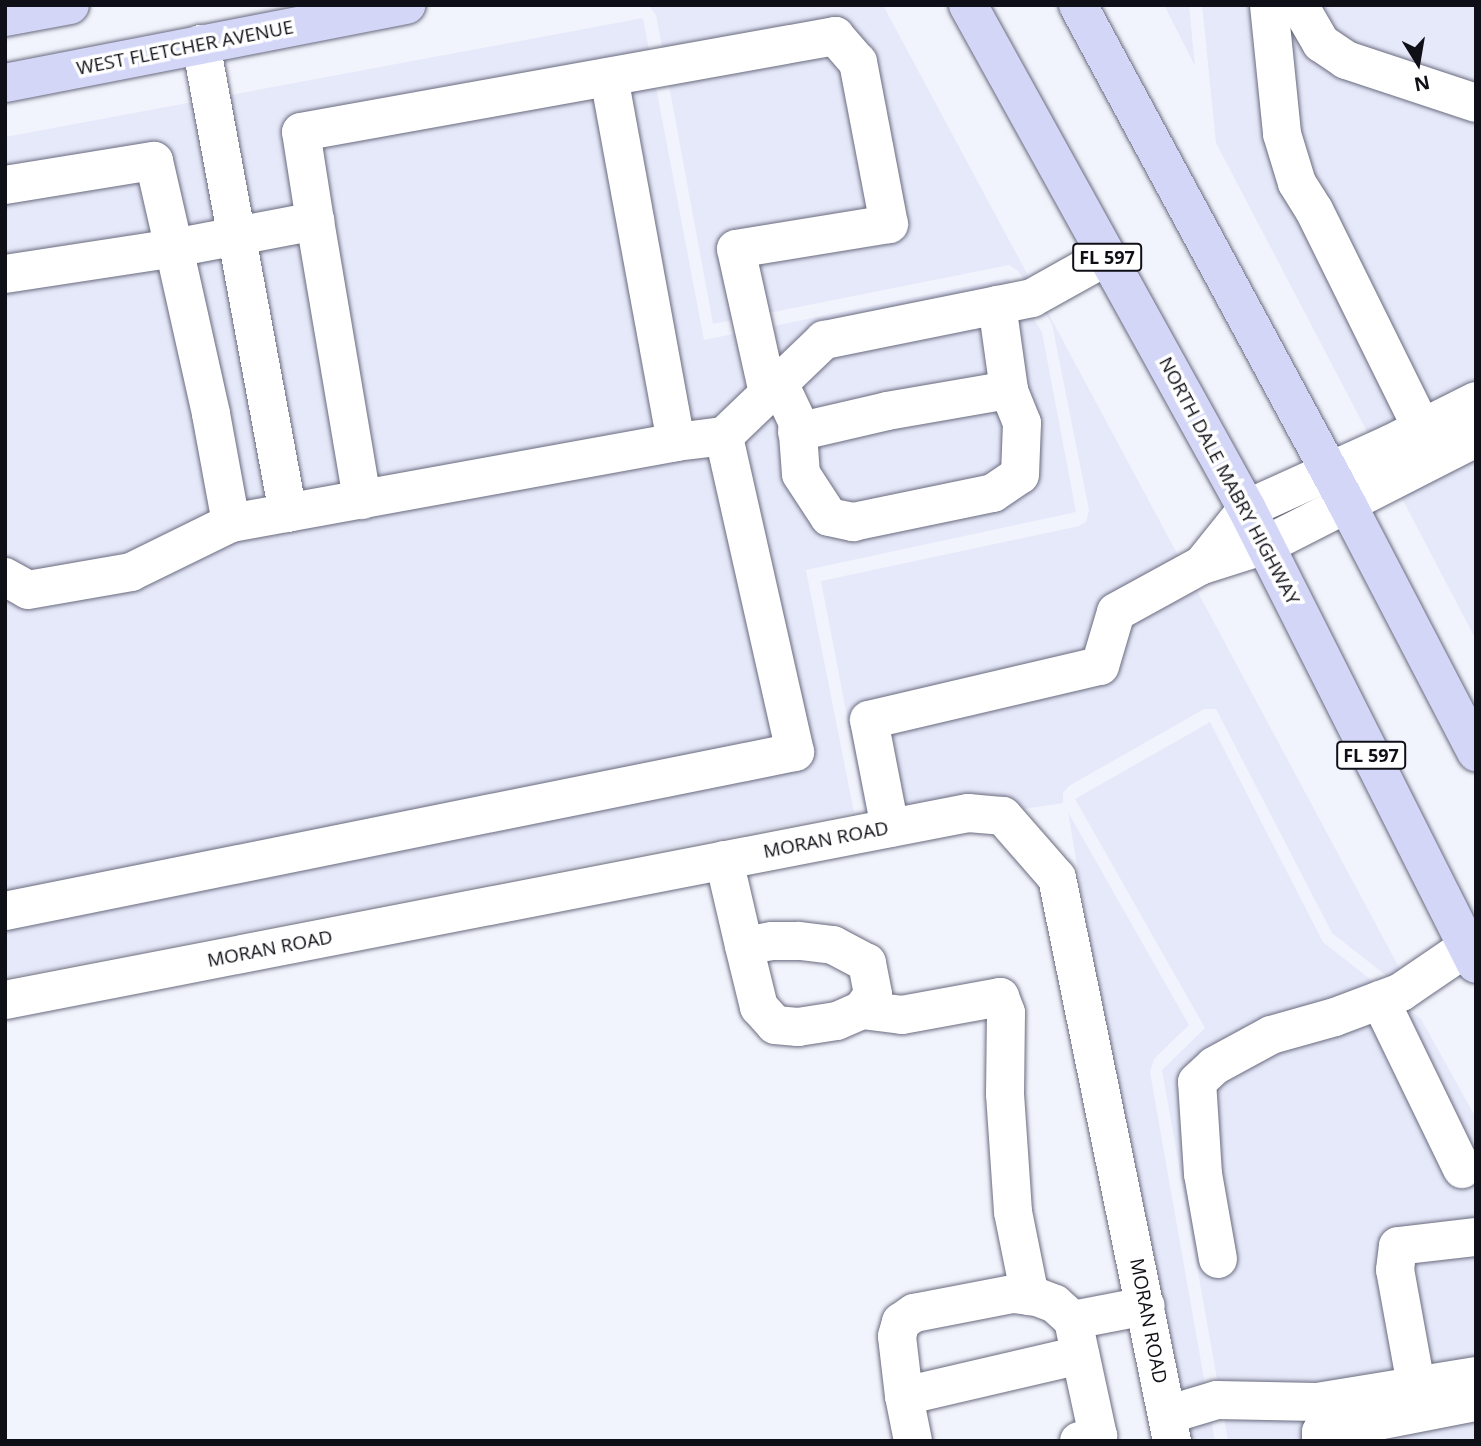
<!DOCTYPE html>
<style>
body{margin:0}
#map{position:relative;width:1481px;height:1446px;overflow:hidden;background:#f2f4fd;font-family:"Open Sans",sans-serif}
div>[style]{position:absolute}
.built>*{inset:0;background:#e6e9fa}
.roads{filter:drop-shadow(0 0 2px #696b7e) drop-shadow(0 0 2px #696b7e)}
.minor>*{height:38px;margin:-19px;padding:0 19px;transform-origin:19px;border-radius:19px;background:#fff}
.major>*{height:38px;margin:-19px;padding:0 19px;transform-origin:19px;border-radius:19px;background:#d3d6f7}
span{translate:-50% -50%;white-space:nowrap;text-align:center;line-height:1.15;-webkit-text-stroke:7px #fff;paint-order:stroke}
.shield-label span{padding:2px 5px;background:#fff;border:2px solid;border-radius:5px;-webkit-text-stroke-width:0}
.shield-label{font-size:18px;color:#0f0f17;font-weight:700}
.street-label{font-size:19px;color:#0f0f17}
.frame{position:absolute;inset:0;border:7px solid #0f0f17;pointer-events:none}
.north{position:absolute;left:1383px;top:28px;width:70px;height:70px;-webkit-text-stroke:5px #fff;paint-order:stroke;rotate:169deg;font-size:19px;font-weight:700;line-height:28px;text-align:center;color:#0f0f17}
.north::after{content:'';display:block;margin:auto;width:24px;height:32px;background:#0f0f17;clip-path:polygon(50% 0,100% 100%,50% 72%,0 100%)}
</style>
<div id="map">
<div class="built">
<div style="clip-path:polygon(648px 5px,883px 5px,1416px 999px,1332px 933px,1216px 709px,1204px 709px,1069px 786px,1063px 793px,1063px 803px,1018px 810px,866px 816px,821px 581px,1079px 526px,1086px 522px,1089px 510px,1052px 324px,1018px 271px,1009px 265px,713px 324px,656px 15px)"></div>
<div style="clip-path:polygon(1164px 5px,1189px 5px,1195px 66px)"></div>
<div style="clip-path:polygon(1202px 5px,1476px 5px,1476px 640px,1216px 143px)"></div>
<div style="clip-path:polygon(643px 18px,704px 340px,1008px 278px,1042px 332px,1076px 512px,806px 570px,854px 812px,5px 978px,5px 137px)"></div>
<div style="clip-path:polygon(1210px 722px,1323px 942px,1421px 1019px,1476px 1118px,1476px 1441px,1228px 1441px,1162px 1070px,1205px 1028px,1075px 799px)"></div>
<div style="clip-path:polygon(1068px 812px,1189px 1025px,1154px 1059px,1150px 1072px,1215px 1441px,1187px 1441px,1110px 1061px)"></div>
</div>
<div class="roads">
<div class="minor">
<div style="left:1269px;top:5px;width:130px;rotate:84.2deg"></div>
<div style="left:1282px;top:134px;width:51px;rotate:73deg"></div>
<div style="left:1297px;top:183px;width:32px;rotate:58deg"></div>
<div style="left:1314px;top:210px;width:244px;rotate:63.7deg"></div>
<div style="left:1299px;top:5px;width:44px;rotate:59.9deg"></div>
<div style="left:1321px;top:43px;width:30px;rotate:34deg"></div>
<div style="left:1346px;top:60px;width:137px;rotate:18.3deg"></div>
<div style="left:201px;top:44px;width:477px;rotate:79.5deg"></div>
<div style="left:609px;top:77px;width:371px;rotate:79.6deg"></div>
<div style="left:5px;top:185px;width:151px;rotate:-9.2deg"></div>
<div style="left:154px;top:161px;width:89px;rotate:77.1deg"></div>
<div style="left:174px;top:248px;width:144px;rotate:-10.8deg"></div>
<div style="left:315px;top:221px;width:90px;rotate:-98.9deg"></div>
<div style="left:301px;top:132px;width:543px;rotate:-10.19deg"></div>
<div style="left:835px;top:36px;width:35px;rotate:49deg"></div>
<div style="left:858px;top:62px;width:165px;rotate:79.2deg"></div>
<div style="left:889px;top:224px;width:155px;rotate:170.7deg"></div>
<div style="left:736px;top:249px;width:148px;rotate:77.5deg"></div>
<div style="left:315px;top:221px;width:283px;rotate:80.4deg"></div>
<div style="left:5px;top:274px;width:171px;rotate:-8.7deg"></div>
<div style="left:174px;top:248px;width:170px;rotate:77.4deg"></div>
<div style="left:211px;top:414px;width:111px;rotate:79.6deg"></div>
<div style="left:779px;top:383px;width:42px;rotate:64.7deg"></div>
<div style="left:797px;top:421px;width:53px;rotate:85.7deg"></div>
<div style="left:801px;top:474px;width:51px;rotate:56.9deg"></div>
<div style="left:829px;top:517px;width:25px;rotate:12deg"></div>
<div style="left:853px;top:522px;width:143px;rotate:-11.7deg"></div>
<div style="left:993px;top:493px;width:32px;rotate:-34deg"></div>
<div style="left:1020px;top:475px;width:52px;rotate:-87.8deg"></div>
<div style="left:1022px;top:423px;width:35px;rotate:-112deg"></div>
<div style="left:1009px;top:390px;width:86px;rotate:-98deg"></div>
<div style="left:1476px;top:401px;width:96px;rotate:153.4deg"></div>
<div style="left:1390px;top:444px;width:157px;rotate:155.6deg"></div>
<div style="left:1247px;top:509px;width:72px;rotate:128.8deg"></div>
<div style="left:1202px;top:565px;width:67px;rotate:-17.4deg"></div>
<div style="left:1266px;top:545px;width:236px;rotate:-27deg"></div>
<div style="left:797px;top:432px;width:92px;rotate:-13.1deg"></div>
<div style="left:887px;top:411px;width:124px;rotate:-9.8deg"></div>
<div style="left:5px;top:577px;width:26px;rotate:29deg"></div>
<div style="left:28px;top:590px;width:105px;rotate:-9.9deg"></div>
<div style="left:131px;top:572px;width:111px;rotate:-26.1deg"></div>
<div style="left:231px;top:523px;width:452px;rotate:-10.3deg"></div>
<div style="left:676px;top:442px;width:48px;rotate:-7.1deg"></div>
<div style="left:724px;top:436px;width:139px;rotate:-43.8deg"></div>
<div style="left:824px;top:340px;width:212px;rotate:-11.4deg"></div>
<div style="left:1032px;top:298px;width:86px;rotate:-29.2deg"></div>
<div style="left:890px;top:828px;width:110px;rotate:-101deg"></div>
<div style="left:869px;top:720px;width:237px;rotate:-13.2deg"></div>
<div style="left:1100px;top:666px;width:56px;rotate:-73.5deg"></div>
<div style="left:1116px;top:612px;width:98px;rotate:-28.7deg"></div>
<div style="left:724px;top:860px;width:88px;rotate:76.9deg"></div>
<div style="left:744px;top:946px;width:63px;rotate:76.2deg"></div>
<div style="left:759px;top:1007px;width:24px;rotate:48deg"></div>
<div style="left:775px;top:1025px;width:23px;rotate:5deg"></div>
<div style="left:798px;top:1027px;width:39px;rotate:-9deg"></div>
<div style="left:837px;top:1021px;width:27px;rotate:-24deg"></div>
<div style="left:862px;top:1010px;width:19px;rotate:-55deg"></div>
<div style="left:873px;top:994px;width:32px;rotate:-101deg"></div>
<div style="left:867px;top:963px;width:38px;rotate:-152deg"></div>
<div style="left:833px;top:945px;width:35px;rotate:-173deg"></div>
<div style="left:798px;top:941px;width:26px;rotate:180deg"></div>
<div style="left:772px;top:941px;width:28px;rotate:170deg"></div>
<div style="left:5px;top:911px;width:806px;rotate:-11.38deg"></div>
<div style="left:795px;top:752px;width:324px;rotate:-102.7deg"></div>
<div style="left:5px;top:1000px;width:981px;rotate:-10.99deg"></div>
<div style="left:968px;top:813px;width:35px;rotate:5deg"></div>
<div style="left:1003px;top:816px;width:82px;rotate:48.9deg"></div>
<div style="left:1057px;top:878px;width:575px;rotate:78.46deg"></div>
<div style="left:1380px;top:1000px;width:188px;rotate:64.1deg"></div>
<div style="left:862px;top:1010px;width:40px;rotate:7.1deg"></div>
<div style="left:902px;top:1015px;width:100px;rotate:-10.4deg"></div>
<div style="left:1000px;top:997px;width:17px;rotate:69deg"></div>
<div style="left:1006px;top:1013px;width:81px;rotate:90.7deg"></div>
<div style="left:1005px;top:1094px;width:118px;rotate:86.1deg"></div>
<div style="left:1013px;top:1212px;width:86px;rotate:78.6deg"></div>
<div style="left:1218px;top:1259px;width:86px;rotate:-100deg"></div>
<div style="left:1203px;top:1174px;width:92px;rotate:-93.7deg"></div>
<div style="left:1197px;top:1082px;width:23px;rotate:-43deg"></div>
<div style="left:1214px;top:1066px;width:65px;rotate:-28.5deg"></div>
<div style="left:1271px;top:1035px;width:66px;rotate:-15.7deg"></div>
<div style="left:1335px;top:1017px;width:71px;rotate:-20.7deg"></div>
<div style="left:1401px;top:992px;width:80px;rotate:-34.3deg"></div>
<div style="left:1416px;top:1385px;width:117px;rotate:-100.3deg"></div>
<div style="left:1395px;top:1270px;width:24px;rotate:-83deg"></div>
<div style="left:1398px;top:1246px;width:79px;rotate:-6.6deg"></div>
<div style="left:904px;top:1396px;width:60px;rotate:-96.7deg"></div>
<div style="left:897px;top:1336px;width:15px;rotate:-74deg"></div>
<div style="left:901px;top:1322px;width:16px;rotate:-35deg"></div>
<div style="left:914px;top:1313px;width:101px;rotate:-10.9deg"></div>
<div style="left:1013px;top:1294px;width:24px;rotate:7deg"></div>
<div style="left:1037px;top:1297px;width:19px;rotate:21deg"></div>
<div style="left:1055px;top:1304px;width:24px;rotate:42deg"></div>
<div style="left:1167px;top:1415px;width:52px;rotate:-16.7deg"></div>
<div style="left:1217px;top:1400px;width:100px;rotate:1.1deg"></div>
<div style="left:1317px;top:1402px;width:161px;rotate:-9.3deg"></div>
<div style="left:913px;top:1441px;width:46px;rotate:-101.3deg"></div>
<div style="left:904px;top:1396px;width:181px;rotate:-13.1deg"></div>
<div style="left:1079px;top:1441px;width:20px;rotate:-15deg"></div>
<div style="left:1098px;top:1436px;width:119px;rotate:-102.2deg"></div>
<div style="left:1073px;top:1320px;width:74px;rotate:-10.9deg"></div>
<div style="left:1321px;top:1441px;width:9px;rotate:-90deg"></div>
<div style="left:1321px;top:1432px;width:158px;rotate:-11deg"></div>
</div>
<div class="major">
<div style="left:968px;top:5px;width:576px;rotate:61.03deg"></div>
<div style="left:1247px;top:509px;width:509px;rotate:63.28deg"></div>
<div style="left:1078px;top:5px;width:567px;rotate:61.67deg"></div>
<div style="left:1347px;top:504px;width:280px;rotate:62.5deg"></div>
<div style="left:5px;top:17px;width:66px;rotate:-10.5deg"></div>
<div style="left:5px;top:83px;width:409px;rotate:-11deg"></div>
</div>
</div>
<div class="shield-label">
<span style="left:1107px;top:257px">FL 597</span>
<span style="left:1371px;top:755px">FL 597</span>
</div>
<div class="street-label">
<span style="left:185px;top:48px;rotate:-11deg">WEST FLETCHER AVENUE</span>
<span style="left:1229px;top:481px;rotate:62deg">NORTH DALE MABRY HIGHWAY</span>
<span style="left:826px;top:840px;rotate:-11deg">MORAN ROAD</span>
<span style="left:270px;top:949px;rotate:-11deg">MORAN ROAD</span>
<span style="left:1148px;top:1321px;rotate:79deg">MORAN ROAD</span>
</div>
<div class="frame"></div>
<div class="north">N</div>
</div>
